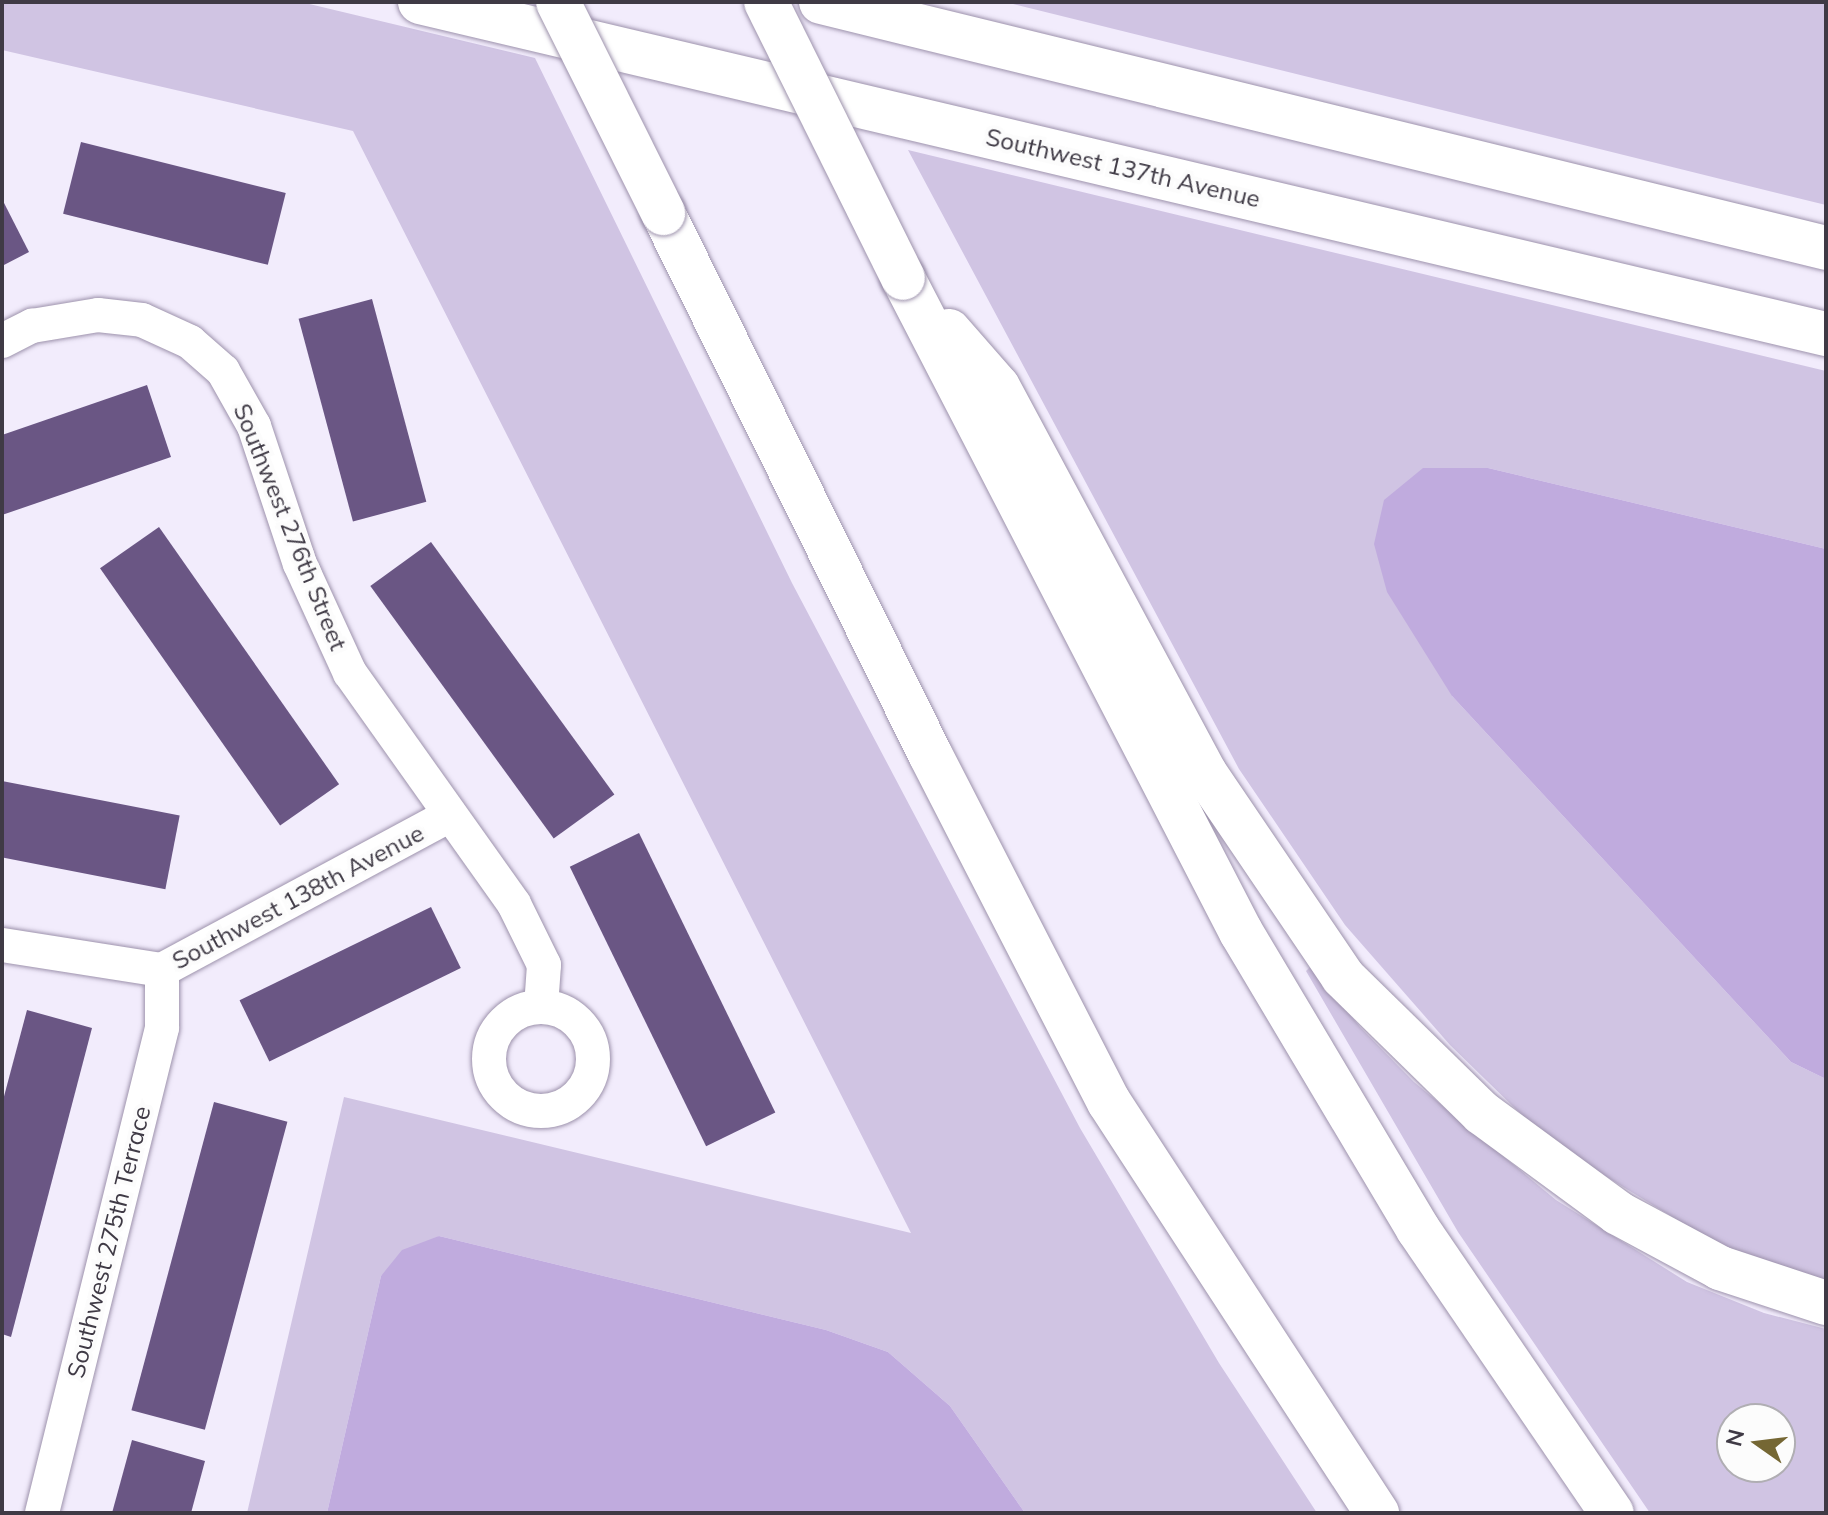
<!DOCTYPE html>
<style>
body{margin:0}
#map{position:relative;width:1828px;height:1515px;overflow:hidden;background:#f2ecfc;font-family:Mulish,sans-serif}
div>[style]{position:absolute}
.green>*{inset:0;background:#d0c4e3}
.water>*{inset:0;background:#c0abde}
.building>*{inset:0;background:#6a5684;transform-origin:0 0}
.roads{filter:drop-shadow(0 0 2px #9d92ac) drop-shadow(0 0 2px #9d92ac)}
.street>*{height:34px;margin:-17px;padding:0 17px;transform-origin:17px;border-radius:17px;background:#fff}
.street>.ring{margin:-17px;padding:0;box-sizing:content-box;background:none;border:34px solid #fff;border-radius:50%}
.secondary>*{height:44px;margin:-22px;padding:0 22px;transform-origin:22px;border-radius:22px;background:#fff}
.highway>*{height:44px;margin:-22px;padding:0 22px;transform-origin:22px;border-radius:22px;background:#fff}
.bridges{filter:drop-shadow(0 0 2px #9d92ac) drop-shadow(0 0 2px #9d92ac)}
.highway-bridge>*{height:44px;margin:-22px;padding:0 22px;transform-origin:22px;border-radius:22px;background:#fff}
span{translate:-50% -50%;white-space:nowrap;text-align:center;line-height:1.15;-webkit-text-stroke:8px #fcfcfc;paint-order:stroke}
.street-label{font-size:24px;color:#3f3a45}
.frame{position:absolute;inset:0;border:4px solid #3f3a45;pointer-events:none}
.north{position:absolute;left:1716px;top:1403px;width:80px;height:80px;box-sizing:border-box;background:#fcfcfc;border:2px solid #b0aeb3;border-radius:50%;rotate:284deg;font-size:22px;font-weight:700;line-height:32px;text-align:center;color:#3f3a45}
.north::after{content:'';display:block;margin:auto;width:28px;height:36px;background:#756734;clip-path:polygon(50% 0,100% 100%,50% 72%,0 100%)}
</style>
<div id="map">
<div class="green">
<div style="clip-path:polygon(2px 2px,301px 2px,535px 58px,792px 583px,1080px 1128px,1219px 1363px,1317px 1513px,1025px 1513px,950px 1406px,888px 1352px,826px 1330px,439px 1236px,381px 1276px,327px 1513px,247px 1513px,344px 1097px,911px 1233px,353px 131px,2px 50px)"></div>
<div style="clip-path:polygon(1005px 2px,1826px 2px,1826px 205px)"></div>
<div style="clip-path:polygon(908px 150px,1826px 371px,1826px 549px,1488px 468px,1452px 696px,1791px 1062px,1826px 1079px,1826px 1282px,1720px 1246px,1584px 1163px,1524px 1117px,1450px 1045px,1345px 925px,1239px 769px)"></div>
<div style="clip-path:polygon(evenodd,1311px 966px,1360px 1027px,1414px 1082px,1556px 1200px,1687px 1282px,1764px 1313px,1826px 1329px,1826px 1513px,1650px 1513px,1458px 1232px,1306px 971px,1311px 966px,1732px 1419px,1780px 1419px,1780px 1467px,1732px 1467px,1732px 1419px)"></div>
</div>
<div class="water">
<div style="clip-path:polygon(1423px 468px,1488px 468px,1826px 549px,1826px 1079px,1791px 1062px,1452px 696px,1387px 592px,1374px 544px,1384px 500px)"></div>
<div style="clip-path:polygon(439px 1236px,826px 1330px,888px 1352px,950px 1406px,1025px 1513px,327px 1513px,381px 1276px,402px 1250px)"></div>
</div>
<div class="building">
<div style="left:81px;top:142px;width:211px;height:74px;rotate:14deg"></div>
<div style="clip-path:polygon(2px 199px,29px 252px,2px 266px)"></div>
<div style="left:372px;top:299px;width:210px;height:76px;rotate:75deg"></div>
<div style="clip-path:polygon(147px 385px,171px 457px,2px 515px,2px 435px)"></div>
<div style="left:159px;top:527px;width:314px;height:72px;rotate:55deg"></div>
<div style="left:431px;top:542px;width:312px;height:75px;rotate:54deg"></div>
<div style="left:2px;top:781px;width:181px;height:75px;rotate:11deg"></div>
<div style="left:639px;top:833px;width:311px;height:77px;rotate:64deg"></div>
<div style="left:431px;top:907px;width:68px;height:213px;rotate:64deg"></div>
<div style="clip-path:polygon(27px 1010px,92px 1028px,11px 1337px,2px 1334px,2px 1104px)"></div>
<div style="left:214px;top:1102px;width:76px;height:319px;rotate:15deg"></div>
<div style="clip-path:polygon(132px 1440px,205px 1461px,191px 1513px,112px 1513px)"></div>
</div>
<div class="roads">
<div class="street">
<div style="left:2px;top:341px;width:34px;rotate:-27deg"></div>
<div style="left:32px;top:326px;width:67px;rotate:-9.5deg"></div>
<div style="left:98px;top:315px;width:44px;rotate:6.5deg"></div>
<div style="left:142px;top:320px;width:53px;rotate:24.6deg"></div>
<div style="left:190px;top:342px;width:44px;rotate:41.3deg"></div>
<div style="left:223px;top:371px;width:63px;rotate:60.6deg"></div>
<div style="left:254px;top:426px;width:145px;rotate:71.6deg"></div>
<div style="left:300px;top:564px;width:120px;rotate:65.4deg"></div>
<div style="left:350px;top:673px;width:283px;rotate:54.6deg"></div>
<div style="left:514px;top:904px;width:68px;rotate:63.8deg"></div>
<div style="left:544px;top:965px;width:42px;rotate:94.1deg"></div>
<div style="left:2px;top:945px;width:162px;rotate:8.9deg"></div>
<div style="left:162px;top:970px;width:327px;rotate:-28.3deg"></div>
<div class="ring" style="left:489px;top:1007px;width:70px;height:70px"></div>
<div style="left:42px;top:1513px;width:500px;rotate:-76.1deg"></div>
<div style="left:162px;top:1028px;width:58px;rotate:-90deg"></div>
</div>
<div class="secondary">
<div style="left:420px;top:2px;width:1445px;rotate:13.29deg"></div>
<div style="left:821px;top:2px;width:1035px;rotate:13.75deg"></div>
</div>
<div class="highway">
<div style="left:663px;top:213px;width:603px;rotate:63.73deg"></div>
<div style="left:930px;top:754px;width:391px;rotate:62.8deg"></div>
<div style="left:1109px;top:1102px;width:491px;rotate:56.9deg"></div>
<div style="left:903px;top:278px;width:736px;rotate:62.67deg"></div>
<div style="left:1241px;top:932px;width:346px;rotate:59.2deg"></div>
<div style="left:1418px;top:1229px;width:344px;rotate:55.7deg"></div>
<div style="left:949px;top:331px;width:74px;rotate:48.8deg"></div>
<div style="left:998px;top:387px;width:438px;rotate:61.8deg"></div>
<div style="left:1205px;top:773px;width:246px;rotate:55.9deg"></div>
<div style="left:1343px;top:977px;width:194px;rotate:44.4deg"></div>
<div style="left:1482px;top:1113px;width:169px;rotate:36.3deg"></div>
<div style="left:1618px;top:1213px;width:116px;rotate:28.3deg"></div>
<div style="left:1720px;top:1268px;width:112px;rotate:18.3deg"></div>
</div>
</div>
<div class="bridges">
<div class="highway-bridge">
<div style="left:558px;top:2px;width:236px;rotate:63.5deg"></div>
<div style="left:766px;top:2px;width:308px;rotate:63.6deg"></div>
</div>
</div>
<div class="street-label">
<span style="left:1123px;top:168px;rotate:13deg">Southwest 137th Avenue</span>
<span style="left:290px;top:527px;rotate:68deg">Southwest 276th Street</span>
<span style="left:298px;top:897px;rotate:-28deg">Southwest 138th Avenue</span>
<span style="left:109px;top:1242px;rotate:-76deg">Southwest 275th Terrace</span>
</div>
<div class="frame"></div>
<div class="north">N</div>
</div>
